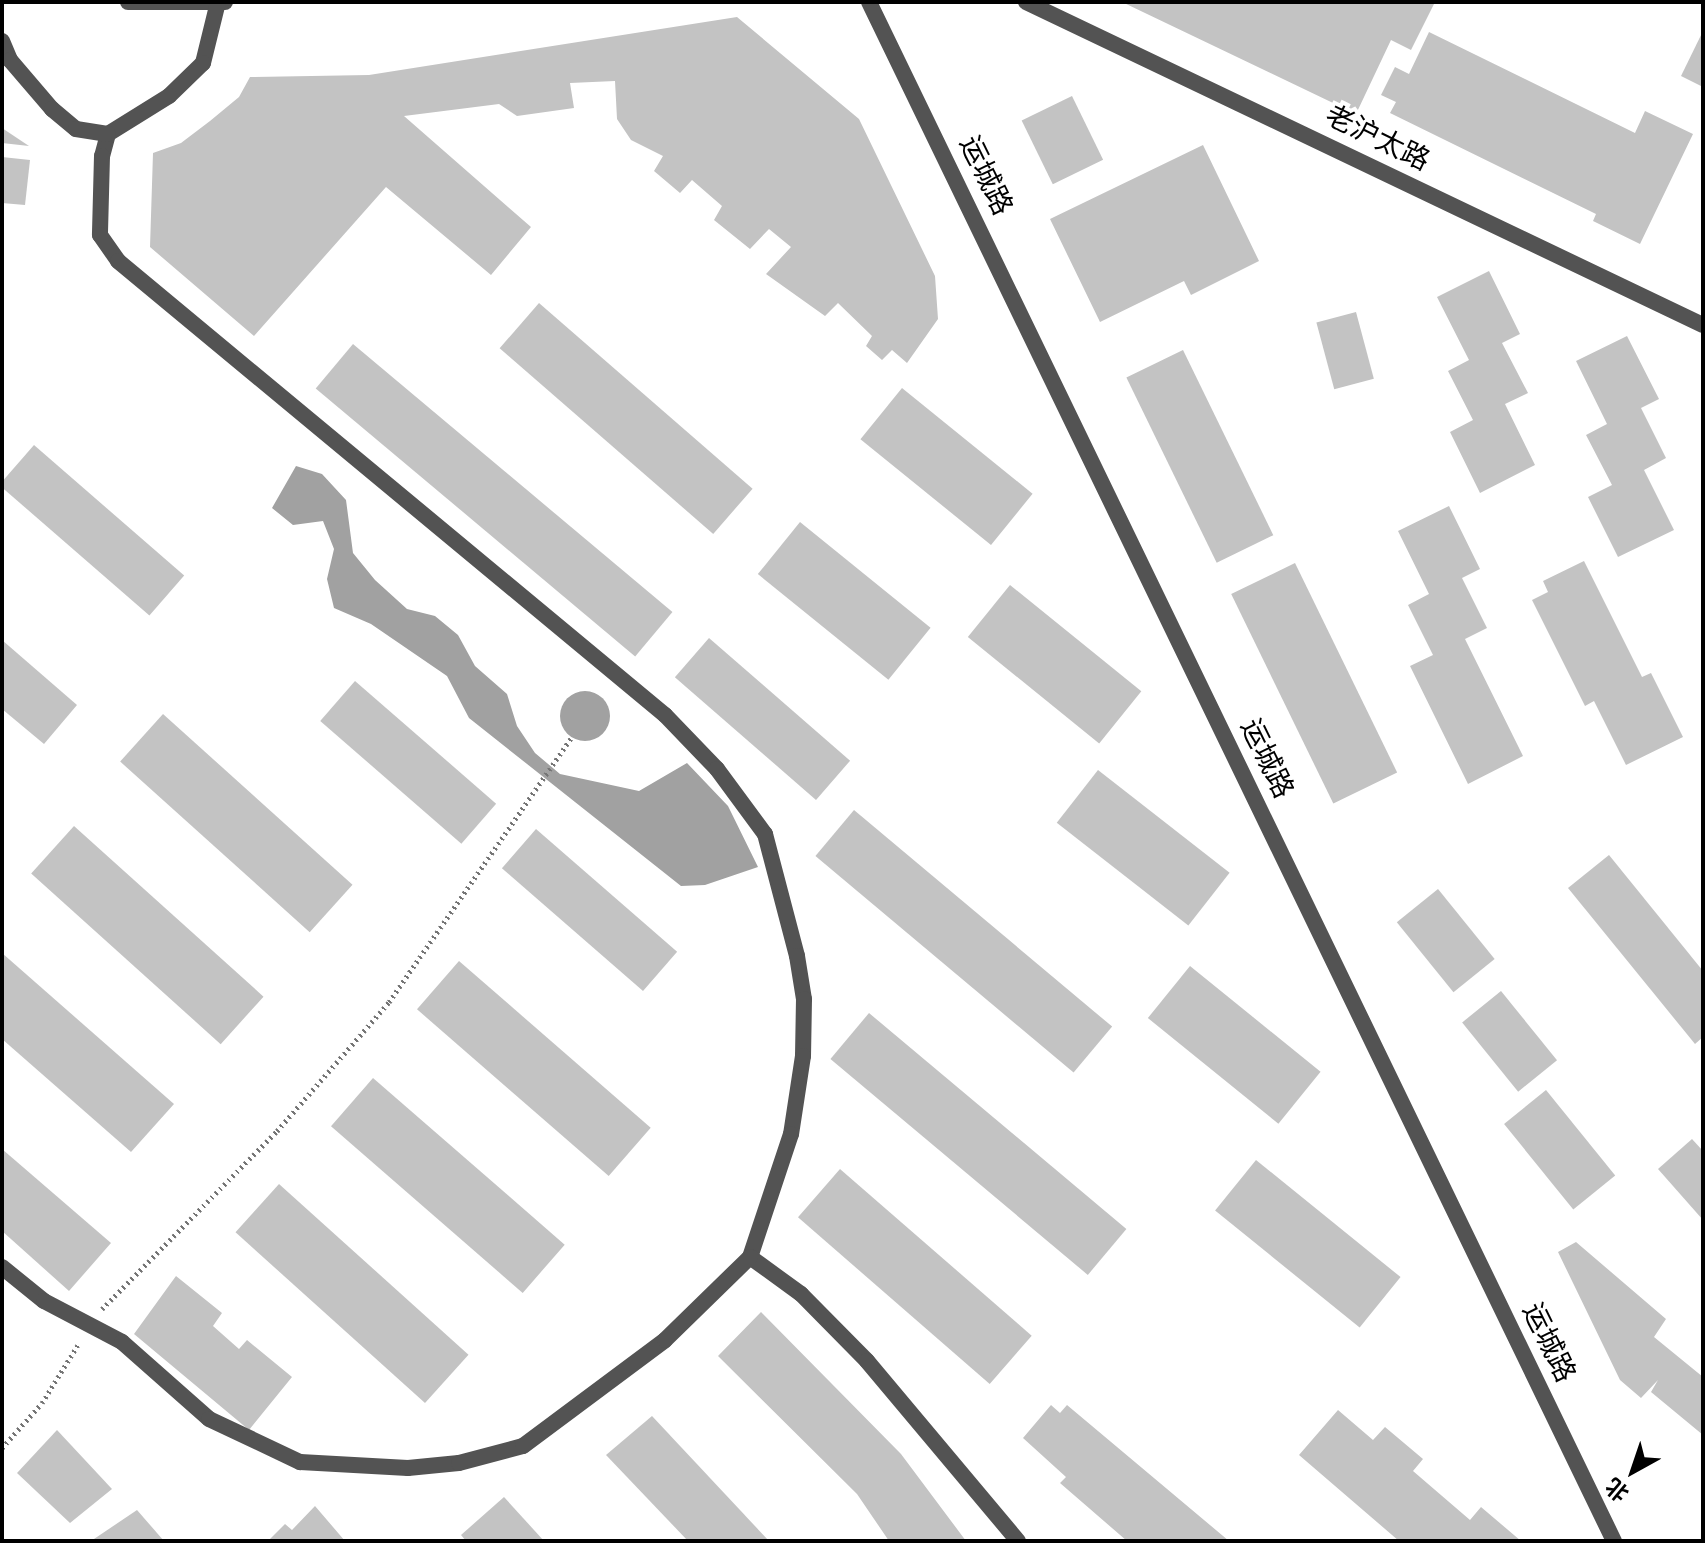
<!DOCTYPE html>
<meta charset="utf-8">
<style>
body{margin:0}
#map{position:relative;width:1705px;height:1543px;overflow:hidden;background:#fff;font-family:"Alegreya Sans","Noto Sans SC",sans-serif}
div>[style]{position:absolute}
.water>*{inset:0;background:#a1a1a1}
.round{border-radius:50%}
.building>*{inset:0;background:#c3c3c3;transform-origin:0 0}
.path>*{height:5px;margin-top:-2.5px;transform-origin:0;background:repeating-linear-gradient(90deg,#757575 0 2px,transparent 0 6px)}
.street>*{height:16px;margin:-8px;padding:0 8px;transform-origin:8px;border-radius:8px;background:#535353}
span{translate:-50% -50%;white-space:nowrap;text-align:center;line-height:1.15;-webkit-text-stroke:8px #fff;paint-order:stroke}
.street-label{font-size:28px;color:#000}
.frame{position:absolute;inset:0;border:4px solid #000;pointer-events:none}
.north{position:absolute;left:1593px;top:1431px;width:80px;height:80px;-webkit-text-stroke:6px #fff;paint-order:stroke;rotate:220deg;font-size:22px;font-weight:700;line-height:32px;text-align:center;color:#000}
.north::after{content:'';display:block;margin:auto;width:28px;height:36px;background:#000;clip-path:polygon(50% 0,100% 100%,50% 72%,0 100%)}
</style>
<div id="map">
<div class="water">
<div style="clip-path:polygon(296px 466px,322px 474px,346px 500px,353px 553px,375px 580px,407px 609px,435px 616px,458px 635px,475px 666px,507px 694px,517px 726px,535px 753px,560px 774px,639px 791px,687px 763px,728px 806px,758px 867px,705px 885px,681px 886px,469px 718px,447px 676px,371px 624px,334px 608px,327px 579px,334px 549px,323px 521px,293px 525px,272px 508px)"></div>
<div class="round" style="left:560px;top:691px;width:50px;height:50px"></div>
</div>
<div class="building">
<div style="clip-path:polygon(1122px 2px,1435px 2px,1411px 50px,1391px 40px,1356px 114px)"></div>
<div style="clip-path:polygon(737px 17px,859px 119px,935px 276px,938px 319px,907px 363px,892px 350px,882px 360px,866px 346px,872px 336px,838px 303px,825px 316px,766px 274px,791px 247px,769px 229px,750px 249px,714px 220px,722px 206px,692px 180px,680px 193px,654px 171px,663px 156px,631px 140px,617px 119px,615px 81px,570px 83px,574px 108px,517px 116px,499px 104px,404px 116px,531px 227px,491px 275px,386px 187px,254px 336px,150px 247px,153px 153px,181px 143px,210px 121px,239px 97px,250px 77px,369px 75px)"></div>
<div style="clip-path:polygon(1703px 31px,1703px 87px,1681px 76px)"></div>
<div style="clip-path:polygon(1429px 32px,1635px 133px,1645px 111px,1693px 134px,1640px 244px,1593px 221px,1596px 214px,1390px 113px,1396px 102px,1381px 95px,1395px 67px,1409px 74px)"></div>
<div style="left:1072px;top:96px;width:71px;height:56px;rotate:64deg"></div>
<div style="clip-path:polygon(2px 128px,29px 146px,2px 143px)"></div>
<div style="clip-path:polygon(1203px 145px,1259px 261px,1191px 295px,1184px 281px,1100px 322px,1050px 219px)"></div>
<div style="clip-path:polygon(2px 157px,30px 160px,25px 205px,2px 203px)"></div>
<div style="clip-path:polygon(1489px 271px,1520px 334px,1502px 343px,1528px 393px,1505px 404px,1535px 465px,1480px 493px,1450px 432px,1473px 420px,1448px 371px,1469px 360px,1437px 297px)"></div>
<div style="left:539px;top:303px;width:283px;height:60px;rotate:41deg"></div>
<div style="left:1356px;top:312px;width:69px;height:41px;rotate:75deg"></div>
<div style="clip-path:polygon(1627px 336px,1659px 399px,1641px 408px,1666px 458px,1644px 470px,1674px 530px,1618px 557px,1588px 497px,1612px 485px,1586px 435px,1607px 424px,1576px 361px)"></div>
<div style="left:353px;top:344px;width:417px;height:58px;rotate:40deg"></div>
<div style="left:1183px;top:350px;width:206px;height:63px;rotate:64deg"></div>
<div style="left:902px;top:388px;width:168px;height:66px;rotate:39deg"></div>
<div style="left:34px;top:445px;width:199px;height:53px;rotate:41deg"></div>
<div style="clip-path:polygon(1449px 506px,1480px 569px,1462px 578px,1487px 628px,1465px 639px,1523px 756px,1468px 784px,1410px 666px,1433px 655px,1408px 605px,1429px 594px,1398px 531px)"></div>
<div style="left:800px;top:522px;width:168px;height:67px;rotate:39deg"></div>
<div style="clip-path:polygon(1584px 561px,1642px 677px,1651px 673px,1683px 737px,1626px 765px,1594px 701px,1585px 706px,1532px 600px,1548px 592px,1543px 581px)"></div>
<div style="left:1295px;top:563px;width:233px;height:71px;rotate:64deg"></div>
<div style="left:1010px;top:585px;width:169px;height:67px;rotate:39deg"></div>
<div style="left:709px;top:638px;width:187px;height:52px;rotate:41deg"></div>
<div style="clip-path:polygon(2px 640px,77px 705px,44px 744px,2px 709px)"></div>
<div style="left:355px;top:681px;width:187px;height:53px;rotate:41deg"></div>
<div style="left:163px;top:714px;width:255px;height:64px;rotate:42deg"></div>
<div style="left:1098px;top:770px;width:167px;height:67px;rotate:38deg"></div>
<div style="left:854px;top:810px;width:337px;height:60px;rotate:40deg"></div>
<div style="left:74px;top:826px;width:255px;height:64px;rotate:42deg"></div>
<div style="left:536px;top:829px;width:187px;height:52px;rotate:41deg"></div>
<div style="clip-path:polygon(1609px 855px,1703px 971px,1703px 1037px,1695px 1044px,1568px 888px)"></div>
<div style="left:1438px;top:889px;width:90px;height:53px;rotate:51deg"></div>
<div style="clip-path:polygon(2px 953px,174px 1104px,131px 1152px,2px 1039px)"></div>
<div style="left:459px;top:961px;width:254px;height:64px;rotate:41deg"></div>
<div style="left:1190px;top:966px;width:168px;height:67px;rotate:39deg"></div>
<div style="left:1501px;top:991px;width:89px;height:50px;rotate:51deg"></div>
<div style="left:869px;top:1013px;width:336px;height:60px;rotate:40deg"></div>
<div style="left:373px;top:1078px;width:254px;height:64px;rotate:41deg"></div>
<div style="left:1546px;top:1090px;width:110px;height:54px;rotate:51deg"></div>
<div style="clip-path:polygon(1692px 1139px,1703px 1151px,1703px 1220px,1658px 1169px)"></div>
<div style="clip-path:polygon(2px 1149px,111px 1243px,69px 1291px,2px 1231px)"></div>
<div style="left:1256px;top:1160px;width:186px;height:65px;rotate:39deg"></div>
<div style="left:840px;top:1169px;width:254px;height:64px;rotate:41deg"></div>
<div style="left:279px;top:1184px;width:255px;height:65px;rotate:42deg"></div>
<div style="clip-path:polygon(1576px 1242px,1666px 1319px,1654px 1337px,1703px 1377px,1703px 1435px,1651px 1392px,1658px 1380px,1641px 1398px,1620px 1380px,1558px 1252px)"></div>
<div style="clip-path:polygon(176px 1276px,222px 1313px,213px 1326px,239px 1349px,247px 1340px,292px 1377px,249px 1430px,134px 1334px)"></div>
<div style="clip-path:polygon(761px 1312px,901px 1454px,966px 1541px,889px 1541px,857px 1494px,718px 1356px)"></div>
<div style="clip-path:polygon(1051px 1405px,1060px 1413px,1067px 1405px,1229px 1541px,1127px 1541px,1060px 1483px,1066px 1477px,1023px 1438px)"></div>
<div style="clip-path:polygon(1338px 1410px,1373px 1440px,1385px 1427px,1423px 1459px,1413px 1471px,1470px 1520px,1481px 1507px,1521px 1541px,1399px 1541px,1299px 1455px)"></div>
<div style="clip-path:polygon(652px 1416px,769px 1541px,688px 1541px,606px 1455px)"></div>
<div style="clip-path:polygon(57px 1430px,112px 1489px,70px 1523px,17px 1473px)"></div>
<div style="clip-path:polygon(504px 1497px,544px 1541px,466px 1541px,461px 1535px)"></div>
<div style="clip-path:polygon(315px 1506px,345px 1541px,268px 1541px,285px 1524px,292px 1530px)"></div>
<div style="clip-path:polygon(137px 1510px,164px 1541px,91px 1541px)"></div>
</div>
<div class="path">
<div style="left:102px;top:1309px;width:250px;rotate:-45.5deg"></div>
<div style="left:277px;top:1131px;width:171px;rotate:-49deg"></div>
<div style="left:389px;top:1002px;width:322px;rotate:-55.4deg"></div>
<div style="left:2px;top:1448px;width:60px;rotate:-48.4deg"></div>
<div style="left:42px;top:1403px;width:70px;rotate:-58.3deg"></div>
</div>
<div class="street">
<div style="left:128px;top:2px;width:97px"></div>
<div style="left:218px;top:2px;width:63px;rotate:103.8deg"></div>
<div style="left:203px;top:63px;width:47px;rotate:135.9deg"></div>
<div style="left:169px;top:96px;width:72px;rotate:148.1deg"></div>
<div style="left:108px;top:134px;width:23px;rotate:105deg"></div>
<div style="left:102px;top:156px;width:79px;rotate:91.5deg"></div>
<div style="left:100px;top:235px;width:32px;rotate:55deg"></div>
<div style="left:118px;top:261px;width:711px;rotate:39.69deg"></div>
<div style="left:665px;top:715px;width:75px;rotate:46.1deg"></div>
<div style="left:717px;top:769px;width:81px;rotate:53.6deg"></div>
<div style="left:765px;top:834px;width:126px;rotate:75.3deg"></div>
<div style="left:797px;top:956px;width:44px;rotate:80.8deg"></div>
<div style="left:804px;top:999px;width:57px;rotate:91deg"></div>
<div style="left:803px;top:1056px;width:79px;rotate:98.7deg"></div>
<div style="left:791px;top:1134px;width:130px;rotate:108.4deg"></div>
<div style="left:750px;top:1257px;width:63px;rotate:36deg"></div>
<div style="left:801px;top:1294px;width:94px;rotate:45.4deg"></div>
<div style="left:867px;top:1361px;width:235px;rotate:50deg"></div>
<div style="left:869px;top:2px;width:1710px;rotate:64.17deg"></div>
<div style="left:1026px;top:2px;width:750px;rotate:25.51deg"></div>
<div style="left:2px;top:41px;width:21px;rotate:67deg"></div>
<div style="left:10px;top:60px;width:65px;rotate:49.4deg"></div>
<div style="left:52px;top:109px;width:31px;rotate:40deg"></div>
<div style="left:76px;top:129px;width:32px;rotate:9deg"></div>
<div style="left:2px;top:1267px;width:54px;rotate:39deg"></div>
<div style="left:44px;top:1301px;width:88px;rotate:27.7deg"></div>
<div style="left:122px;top:1342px;width:116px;rotate:41.5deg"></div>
<div style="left:209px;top:1419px;width:101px;rotate:25.3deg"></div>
<div style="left:300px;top:1462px;width:108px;rotate:3.2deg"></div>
<div style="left:408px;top:1468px;width:51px;rotate:-5.6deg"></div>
<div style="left:459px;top:1463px;width:66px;rotate:-14.9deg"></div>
<div style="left:523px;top:1446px;width:177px;rotate:-36.7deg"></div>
<div style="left:665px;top:1340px;width:119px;rotate:-44.3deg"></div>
</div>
<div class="street-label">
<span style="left:1377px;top:139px;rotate:26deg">老沪太路</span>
<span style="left:985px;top:176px;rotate:64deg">运城路</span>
<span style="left:1266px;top:759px;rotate:64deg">运城路</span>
<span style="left:1548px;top:1343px;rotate:64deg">运城路</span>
</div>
<div class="frame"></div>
<div class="north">北</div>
</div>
